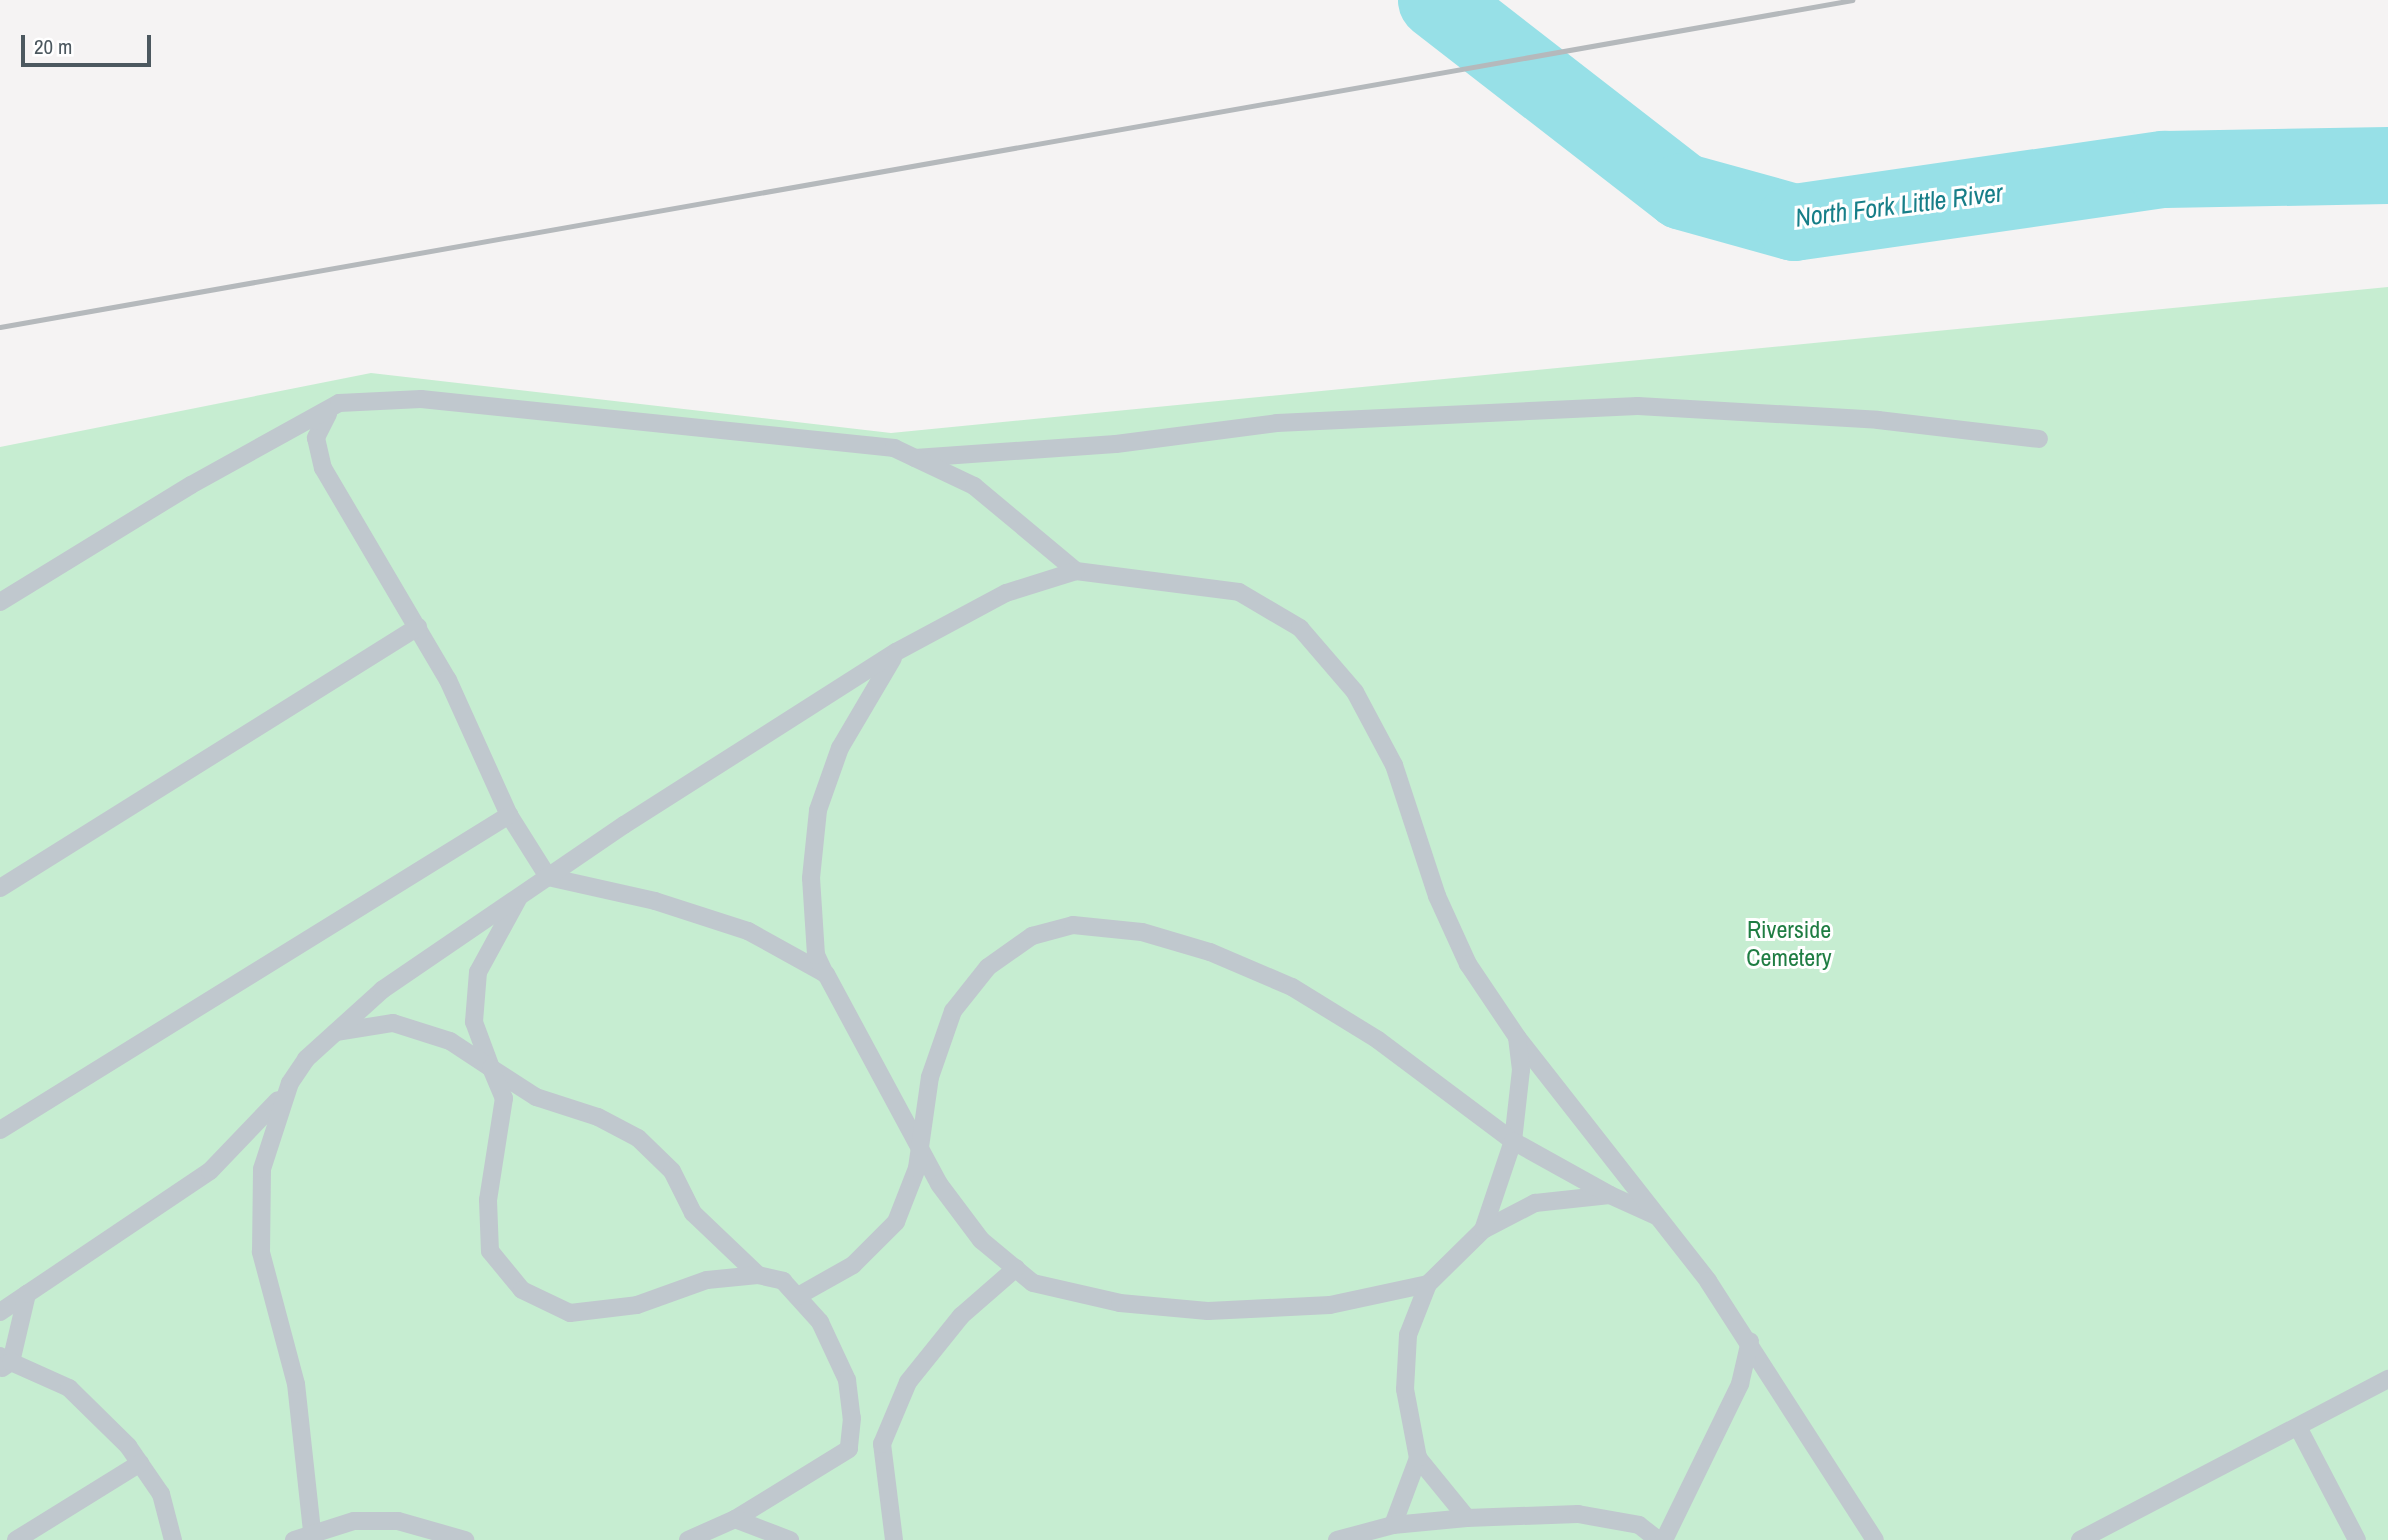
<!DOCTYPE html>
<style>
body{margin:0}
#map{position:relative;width:2388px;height:1540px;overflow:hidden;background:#f5f3f3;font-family:"Archivo Narrow",sans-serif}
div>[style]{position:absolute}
.green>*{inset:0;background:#c6edd1}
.river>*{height:77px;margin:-38.5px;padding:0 38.5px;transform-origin:38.5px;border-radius:38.5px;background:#97e0e7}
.service>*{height:18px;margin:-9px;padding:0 9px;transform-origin:9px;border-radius:9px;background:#c0c8ce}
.rail>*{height:5px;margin:-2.5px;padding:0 2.5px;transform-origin:2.5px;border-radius:2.5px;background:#b5b9bc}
span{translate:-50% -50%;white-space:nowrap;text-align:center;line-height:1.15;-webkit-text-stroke:6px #fff;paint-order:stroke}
.park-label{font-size:24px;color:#1f7d43}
.water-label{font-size:26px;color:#177e88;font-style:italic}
.scale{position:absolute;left:21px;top:35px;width:130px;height:32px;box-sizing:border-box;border:4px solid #4c585f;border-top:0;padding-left:9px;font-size:21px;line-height:24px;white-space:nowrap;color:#4c585f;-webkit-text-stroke:5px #fff;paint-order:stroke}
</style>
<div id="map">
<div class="green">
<div style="clip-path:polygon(2388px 287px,2388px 1540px,0 1540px,0 447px,371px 373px,891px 433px)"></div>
</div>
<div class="river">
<div style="left:1436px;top:0;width:311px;rotate:37.8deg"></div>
<div style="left:1682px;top:191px;width:116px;rotate:15.5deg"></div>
<div style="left:1794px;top:222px;width:374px;rotate:-8.2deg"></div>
<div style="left:2164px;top:169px;width:224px;rotate:-1deg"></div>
</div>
<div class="service">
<div style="left:328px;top:414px;width:27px;rotate:117deg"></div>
<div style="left:316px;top:438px;width:31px;rotate:77deg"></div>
<div style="left:323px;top:468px;width:246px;rotate:59.5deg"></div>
<div style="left:448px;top:680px;width:148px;rotate:65.7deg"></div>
<div style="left:509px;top:815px;width:73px;rotate:57.8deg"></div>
<div style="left:548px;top:877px;width:110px;rotate:12.6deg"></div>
<div style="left:655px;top:901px;width:98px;rotate:17.9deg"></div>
<div style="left:748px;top:931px;width:89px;rotate:28.9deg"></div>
<div style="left:826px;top:974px;width:238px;rotate:61.7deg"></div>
<div style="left:939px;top:1184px;width:70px;rotate:53.1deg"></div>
<div style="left:981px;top:1240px;width:67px;rotate:39.6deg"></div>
<div style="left:1033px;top:1283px;width:89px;rotate:12.9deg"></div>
<div style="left:1120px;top:1303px;width:88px;rotate:5.2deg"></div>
<div style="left:1208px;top:1311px;width:122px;rotate:-2.8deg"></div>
<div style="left:1330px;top:1305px;width:100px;rotate:-12.1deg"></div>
<div style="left:1428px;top:1284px;width:77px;rotate:-44.5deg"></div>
<div style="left:1483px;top:1230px;width:59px;rotate:-27.4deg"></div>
<div style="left:1535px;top:1203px;width:75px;rotate:-6.1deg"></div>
<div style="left:1610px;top:1195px;width:51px;rotate:24.5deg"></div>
<div style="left:915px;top:458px;width:201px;rotate:-4deg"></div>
<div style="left:1116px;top:444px;width:162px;rotate:-7.4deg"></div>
<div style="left:1277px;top:423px;width:361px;rotate:-2.7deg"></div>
<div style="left:1638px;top:406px;width:240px;rotate:3.3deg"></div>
<div style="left:1878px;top:420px;width:162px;rotate:6.7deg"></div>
<div style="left:0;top:602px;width:224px;rotate:-31.5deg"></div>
<div style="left:191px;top:485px;width:169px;rotate:-29deg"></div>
<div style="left:339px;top:403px;width:82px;rotate:-2.8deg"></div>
<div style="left:421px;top:399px;width:476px;rotate:5.9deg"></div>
<div style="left:894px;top:448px;width:89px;rotate:25.4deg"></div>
<div style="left:974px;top:486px;width:133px;rotate:39.8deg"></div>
<div style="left:1076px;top:571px;width:164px;rotate:7.3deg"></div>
<div style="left:1239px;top:592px;width:71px;rotate:30.5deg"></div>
<div style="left:1300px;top:628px;width:84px;rotate:49.3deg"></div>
<div style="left:1355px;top:692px;width:83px;rotate:61.9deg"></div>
<div style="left:1394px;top:765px;width:138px;rotate:71.8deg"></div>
<div style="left:1437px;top:896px;width:75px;rotate:65.5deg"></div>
<div style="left:1468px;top:964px;width:88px;rotate:56.1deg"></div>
<div style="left:1517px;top:1037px;width:310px;rotate:51.9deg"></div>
<div style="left:1708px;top:1281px;width:308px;rotate:57.2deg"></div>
<div style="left:0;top:888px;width:493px;rotate:-32deg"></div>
<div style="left:518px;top:899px;width:83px;rotate:118.7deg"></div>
<div style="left:478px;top:972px;width:50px;rotate:94.6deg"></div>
<div style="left:474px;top:1022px;width:49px;rotate:69.7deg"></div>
<div style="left:491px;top:1068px;width:54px;rotate:32.8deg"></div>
<div style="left:536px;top:1097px;width:65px;rotate:17.9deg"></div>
<div style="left:598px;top:1117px;width:45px;rotate:27.7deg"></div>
<div style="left:638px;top:1138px;width:47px;rotate:44.1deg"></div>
<div style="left:672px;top:1171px;width:47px;rotate:63.4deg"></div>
<div style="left:693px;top:1213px;width:90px;rotate:43.6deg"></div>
<div style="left:758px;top:1275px;width:26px;rotate:13deg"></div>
<div style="left:783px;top:1281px;width:55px;rotate:47.9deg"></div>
<div style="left:820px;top:1322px;width:64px;rotate:65deg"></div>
<div style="left:847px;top:1380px;width:38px;rotate:83deg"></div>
<div style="left:852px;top:1418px;width:31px;rotate:96deg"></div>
<div style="left:849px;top:1449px;width:134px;rotate:148.4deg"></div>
<div style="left:825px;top:974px;width:21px;rotate:-115deg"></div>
<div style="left:816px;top:955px;width:77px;rotate:-93.7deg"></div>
<div style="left:811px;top:878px;width:68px;rotate:-84.1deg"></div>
<div style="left:818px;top:810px;width:66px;rotate:-70.5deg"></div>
<div style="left:840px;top:748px;width:104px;rotate:-59.5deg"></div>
<div style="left:336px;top:1032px;width:58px;rotate:-9deg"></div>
<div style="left:393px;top:1023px;width:60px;rotate:17.5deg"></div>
<div style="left:450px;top:1041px;width:49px;rotate:33.4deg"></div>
<div style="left:491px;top:1068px;width:33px;rotate:67deg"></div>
<div style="left:504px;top:1098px;width:103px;rotate:98.9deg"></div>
<div style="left:488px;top:1200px;width:51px;rotate:87.8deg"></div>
<div style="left:490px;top:1251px;width:50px;rotate:50.6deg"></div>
<div style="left:522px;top:1290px;width:53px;rotate:25.6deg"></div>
<div style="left:570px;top:1313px;width:67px;rotate:-6.8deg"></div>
<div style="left:637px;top:1305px;width:74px;rotate:-19.7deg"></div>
<div style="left:707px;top:1280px;width:51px;rotate:-5.6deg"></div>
<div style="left:0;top:1130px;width:599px;rotate:-31.75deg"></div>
<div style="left:1483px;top:1230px;width:94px;rotate:-71.4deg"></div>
<div style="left:1513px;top:1141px;width:71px;rotate:-83.6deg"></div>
<div style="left:1521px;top:1070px;width:33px;rotate:-97deg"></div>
<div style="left:798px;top:1296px;width:63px;rotate:-29.4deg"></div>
<div style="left:853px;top:1265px;width:61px;rotate:-45deg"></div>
<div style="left:896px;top:1222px;width:58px;rotate:-68.7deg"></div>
<div style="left:917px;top:1168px;width:92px;rotate:-81.9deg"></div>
<div style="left:930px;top:1077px;width:70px;rotate:-70.8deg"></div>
<div style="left:953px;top:1011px;width:56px;rotate:-51.5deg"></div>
<div style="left:988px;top:967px;width:54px;rotate:-35.2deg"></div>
<div style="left:1032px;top:936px;width:42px;rotate:-15deg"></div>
<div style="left:1073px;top:925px;width:69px;rotate:5.8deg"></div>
<div style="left:1142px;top:932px;width:71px;rotate:16.4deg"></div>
<div style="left:1210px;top:952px;width:89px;rotate:23.1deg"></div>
<div style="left:1292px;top:987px;width:101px;rotate:31.6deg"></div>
<div style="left:1378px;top:1040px;width:169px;rotate:36.8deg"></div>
<div style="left:1513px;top:1141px;width:111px;rotate:29.1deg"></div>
<div style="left:0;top:1312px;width:32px;rotate:-34deg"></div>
<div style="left:0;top:1356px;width:13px;rotate:29deg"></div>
<div style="left:11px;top:1362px;width:70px;rotate:-76.8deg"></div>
<div style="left:27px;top:1294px;width:220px;rotate:-33.9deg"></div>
<div style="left:210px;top:1171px;width:98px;rotate:-46.2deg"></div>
<div style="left:2px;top:1368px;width:11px;rotate:-34deg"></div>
<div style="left:11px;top:1362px;width:64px;rotate:24.1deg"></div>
<div style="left:69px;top:1388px;width:83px;rotate:44.5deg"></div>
<div style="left:128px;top:1446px;width:58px;rotate:55.5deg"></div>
<div style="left:161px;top:1494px;width:48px;rotate:75.4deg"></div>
<div style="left:2298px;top:1427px;width:127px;rotate:62.4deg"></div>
<div style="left:1418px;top:1458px;width:77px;rotate:50.8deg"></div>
<div style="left:1467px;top:1518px;width:111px;rotate:-2.1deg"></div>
<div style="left:1578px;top:1514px;width:62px;rotate:10.2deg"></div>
<div style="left:1639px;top:1525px;width:24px;rotate:38deg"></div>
<div style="left:1393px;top:1525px;width:72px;rotate:-69.5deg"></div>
<div style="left:1418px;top:1458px;width:70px;rotate:-100.7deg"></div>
<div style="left:1405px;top:1389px;width:54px;rotate:-86.8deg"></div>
<div style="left:1408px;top:1335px;width:55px;rotate:-68.6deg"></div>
<div style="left:312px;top:1531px;width:148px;rotate:-96.2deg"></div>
<div style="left:296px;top:1384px;width:137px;rotate:-104.9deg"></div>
<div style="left:261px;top:1252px;width:83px;rotate:-89.3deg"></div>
<div style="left:262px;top:1169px;width:90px;rotate:-72deg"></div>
<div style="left:290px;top:1083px;width:29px;rotate:-56deg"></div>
<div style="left:306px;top:1059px;width:103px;rotate:-42.2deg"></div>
<div style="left:382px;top:990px;width:293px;rotate:-34.3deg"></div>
<div style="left:624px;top:825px;width:322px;rotate:-32.5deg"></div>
<div style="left:896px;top:652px;width:125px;rotate:-28.2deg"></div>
<div style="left:1006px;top:593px;width:73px;rotate:-17.4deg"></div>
<div style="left:16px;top:1540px;width:146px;rotate:-31.8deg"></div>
<div style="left:294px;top:1540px;width:63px;rotate:-17.6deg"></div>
<div style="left:354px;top:1521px;width:44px"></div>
<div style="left:398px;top:1521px;width:70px;rotate:15.8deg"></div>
<div style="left:688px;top:1540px;width:51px;rotate:-24.1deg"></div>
<div style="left:735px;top:1519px;width:59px;rotate:20.9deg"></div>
<div style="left:894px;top:1540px;width:97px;rotate:-97.1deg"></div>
<div style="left:882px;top:1444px;width:67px;rotate:-67.2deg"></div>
<div style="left:908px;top:1382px;width:85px;rotate:-51.2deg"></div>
<div style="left:961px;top:1316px;width:73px;rotate:-41.1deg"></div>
<div style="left:1337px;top:1540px;width:58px;rotate:-15deg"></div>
<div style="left:1393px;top:1525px;width:74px;rotate:-5.4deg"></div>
<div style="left:1664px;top:1540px;width:174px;rotate:-64deg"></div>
<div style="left:1740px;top:1384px;width:44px;rotate:-76.9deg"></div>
<div style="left:2080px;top:1540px;width:348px;rotate:-27.6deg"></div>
</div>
<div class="rail">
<div style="left:0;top:327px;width:1881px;rotate:-10.01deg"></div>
</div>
<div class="park-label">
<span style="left:1789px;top:944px">Riverside<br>Cemetery</span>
</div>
<div class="water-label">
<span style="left:1899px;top:205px;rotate:-7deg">North Fork Little River</span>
</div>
<div class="scale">20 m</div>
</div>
